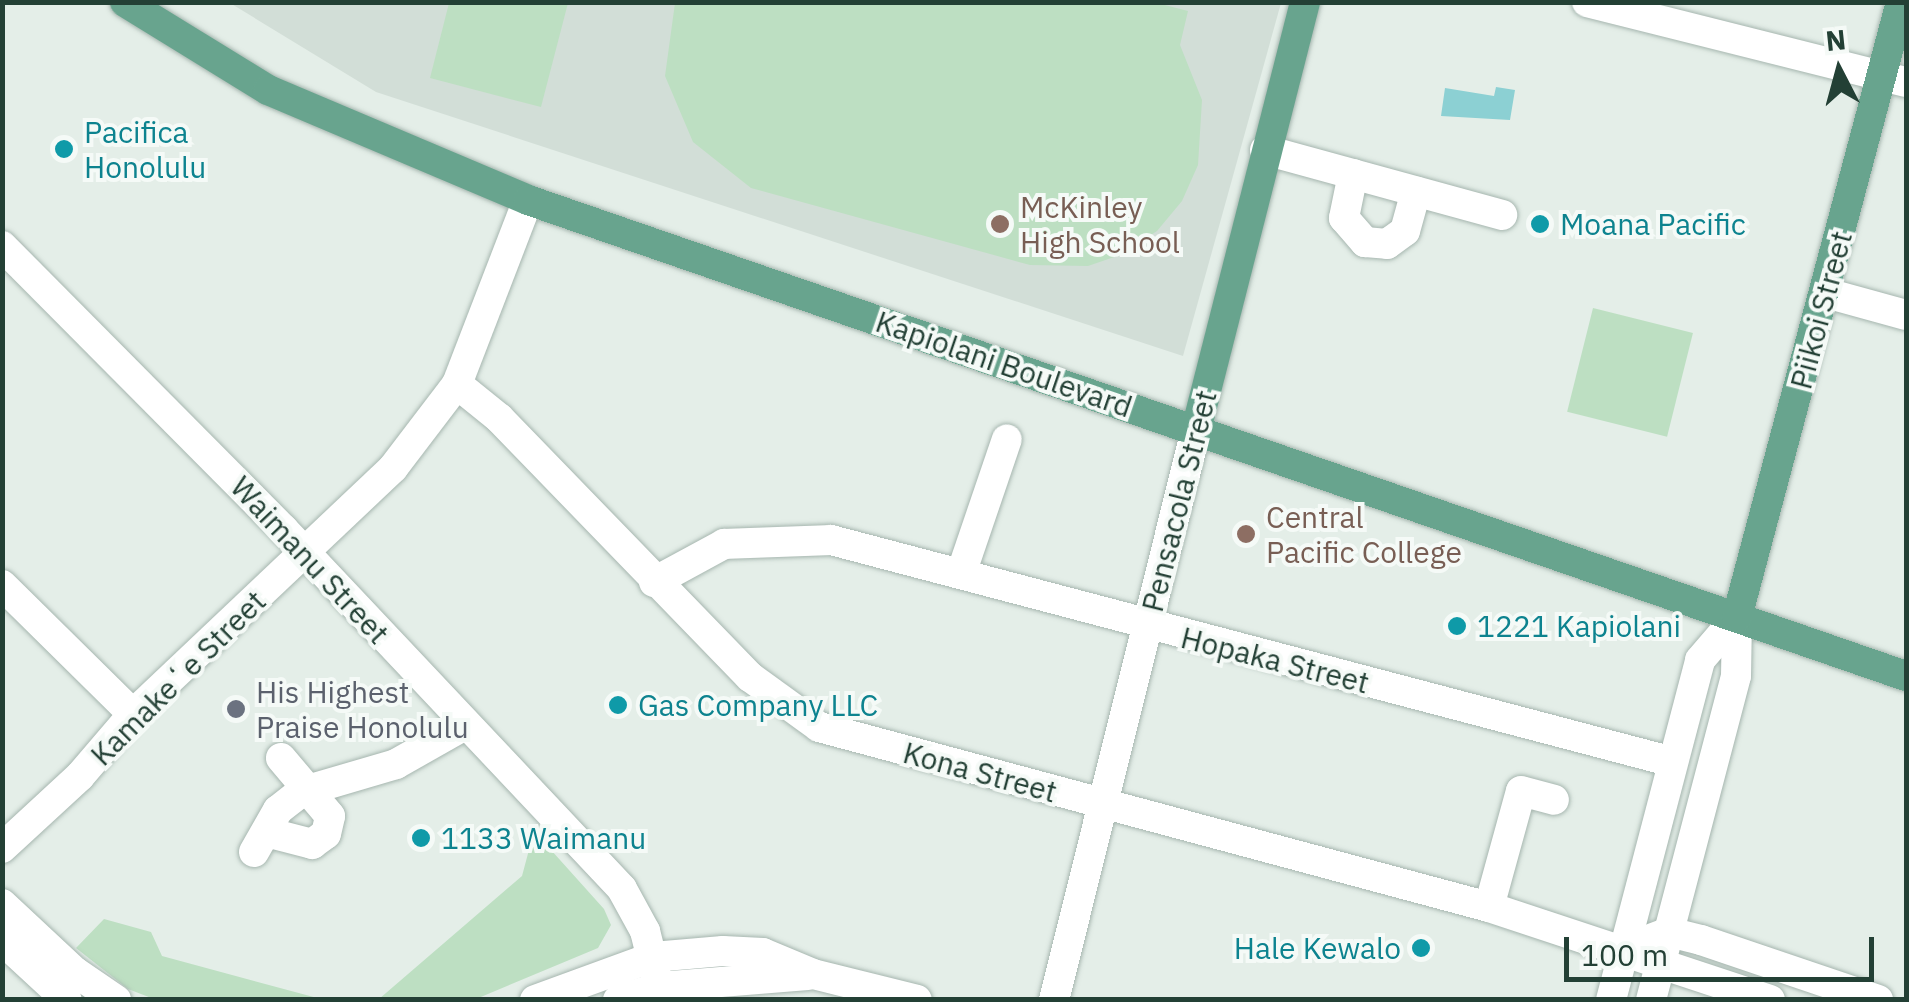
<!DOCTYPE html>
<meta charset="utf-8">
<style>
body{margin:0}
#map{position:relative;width:1909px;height:1002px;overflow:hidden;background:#e4eee8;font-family:"IBM Plex Sans",sans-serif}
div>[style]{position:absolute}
.built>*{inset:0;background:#d2ded7}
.green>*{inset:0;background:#bddfc2;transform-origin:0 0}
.water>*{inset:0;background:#8cd0d3}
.roads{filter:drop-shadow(0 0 2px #a6b6af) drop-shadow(0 0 2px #a6b6af)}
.minor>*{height:30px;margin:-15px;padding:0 15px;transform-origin:15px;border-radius:15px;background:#fff}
.major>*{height:30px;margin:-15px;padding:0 15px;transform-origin:15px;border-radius:15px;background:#68a48e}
.dots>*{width:28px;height:28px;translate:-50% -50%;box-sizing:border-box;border:5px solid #f5faf7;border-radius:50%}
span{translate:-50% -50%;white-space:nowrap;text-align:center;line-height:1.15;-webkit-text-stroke:8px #f5faf7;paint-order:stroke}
.culture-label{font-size:30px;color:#0d838f}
.left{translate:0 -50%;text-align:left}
.right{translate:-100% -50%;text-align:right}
.education-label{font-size:30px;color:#785e54}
.street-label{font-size:30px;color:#234035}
.worship-label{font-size:30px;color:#5b616d}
.frame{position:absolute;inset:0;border:5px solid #234035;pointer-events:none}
.north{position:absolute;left:1789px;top:20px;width:100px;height:100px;-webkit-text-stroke:8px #f5faf7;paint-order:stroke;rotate:354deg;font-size:28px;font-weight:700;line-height:40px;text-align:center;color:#234035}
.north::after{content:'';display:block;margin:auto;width:35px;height:45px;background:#234035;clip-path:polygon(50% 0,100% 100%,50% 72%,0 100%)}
.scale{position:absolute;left:1564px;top:937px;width:310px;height:45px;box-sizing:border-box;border:5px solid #234035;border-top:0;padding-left:12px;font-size:30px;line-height:35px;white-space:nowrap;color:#234035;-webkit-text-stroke:8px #f5faf7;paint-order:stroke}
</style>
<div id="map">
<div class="built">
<div style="clip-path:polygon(230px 3px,1281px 3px,1183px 356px,376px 92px)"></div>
</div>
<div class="green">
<div style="clip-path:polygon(449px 3px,568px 3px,541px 107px,430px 78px)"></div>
<div style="clip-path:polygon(1157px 3px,1188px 11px,1180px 45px,1202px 100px,1198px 165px,1182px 201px,1157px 231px,1120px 255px,1088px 266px,1030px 265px,751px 188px,693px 142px,665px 76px,675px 3px)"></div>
<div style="left:1593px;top:308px;width:103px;height:107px;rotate:14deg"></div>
<div style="clip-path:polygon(534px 831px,604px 909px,611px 925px,598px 948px,476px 999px,379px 999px,522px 876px)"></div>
<div style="clip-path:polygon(104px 919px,151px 932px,162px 956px,321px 999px,154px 999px,128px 989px,76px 948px)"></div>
</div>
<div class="water">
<div style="clip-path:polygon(1496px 87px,1515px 90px,1510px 120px,1441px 116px,1445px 88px,1494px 96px)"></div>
</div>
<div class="roads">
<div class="minor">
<div style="left:1587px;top:2px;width:329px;rotate:14.1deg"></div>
<div style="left:1265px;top:150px;width:246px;rotate:15.3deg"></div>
<div style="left:1353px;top:174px;width:45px;rotate:101.6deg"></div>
<div style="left:1344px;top:218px;width:32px;rotate:49deg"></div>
<div style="left:1365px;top:242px;width:22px;rotate:5deg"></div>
<div style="left:1387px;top:244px;width:22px;rotate:-36deg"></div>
<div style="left:1405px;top:231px;width:41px;rotate:-74.6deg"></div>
<div style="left:2px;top:246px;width:399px;rotate:45.2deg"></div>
<div style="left:283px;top:529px;width:494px;rotate:46.7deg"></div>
<div style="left:622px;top:889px;width:48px;rotate:61.3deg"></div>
<div style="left:645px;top:931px;width:58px;rotate:76deg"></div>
<div style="left:1826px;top:293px;width:83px;rotate:15.4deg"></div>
<div style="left:457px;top:384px;width:54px;rotate:39deg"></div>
<div style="left:499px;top:418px;width:361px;rotate:45.9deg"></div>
<div style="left:750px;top:677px;width:85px;rotate:35.9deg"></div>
<div style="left:819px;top:727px;width:694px;rotate:15.04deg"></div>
<div style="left:1489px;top:907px;width:296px;rotate:18.3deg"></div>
<div style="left:962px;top:571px;width:139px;rotate:-71.2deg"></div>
<div style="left:654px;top:582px;width:80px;rotate:-28.5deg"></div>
<div style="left:724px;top:544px;width:107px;rotate:-2.1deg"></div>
<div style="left:831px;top:540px;width:867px;rotate:14.77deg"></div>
<div style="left:2px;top:585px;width:184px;rotate:44.6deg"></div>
<div style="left:266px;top:832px;width:48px;rotate:14.6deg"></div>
<div style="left:312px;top:844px;width:17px;rotate:-36deg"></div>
<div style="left:326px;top:834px;width:18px;rotate:-77deg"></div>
<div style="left:330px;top:816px;width:76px;rotate:-130.2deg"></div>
<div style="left:2px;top:848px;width:106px;rotate:-42.7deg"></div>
<div style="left:80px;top:776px;width:82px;rotate:-49.5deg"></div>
<div style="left:133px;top:714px;width:358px;rotate:-43.4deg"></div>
<div style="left:393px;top:468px;width:106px;rotate:-52.7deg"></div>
<div style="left:457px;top:384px;width:197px;rotate:-68.9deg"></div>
<div style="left:254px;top:852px;width:48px;rotate:-60.3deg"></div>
<div style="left:278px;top:810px;width:29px;rotate:-38deg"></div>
<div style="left:301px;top:792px;width:99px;rotate:-16.4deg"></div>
<div style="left:396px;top:764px;width:79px;rotate:-29.5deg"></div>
<div style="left:2px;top:904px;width:100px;rotate:43deg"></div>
<div style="left:75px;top:972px;width:50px;rotate:34.3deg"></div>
<div style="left:1489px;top:907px;width:120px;rotate:-74.6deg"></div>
<div style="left:1521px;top:791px;width:34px;rotate:15deg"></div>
<div style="left:1653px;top:938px;width:17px;rotate:-21deg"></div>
<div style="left:1669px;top:932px;width:33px;rotate:14deg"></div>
<div style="left:1701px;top:940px;width:187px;rotate:18.7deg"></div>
<div style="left:2px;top:940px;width:88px;rotate:42.7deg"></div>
<div style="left:535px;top:1000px;width:126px;rotate:-20deg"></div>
<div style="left:653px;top:957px;width:70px;rotate:-4.9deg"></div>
<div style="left:723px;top:951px;width:40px;rotate:2.9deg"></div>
<div style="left:763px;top:953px;width:54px;rotate:22.8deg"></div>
<div style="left:813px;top:974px;width:107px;rotate:14deg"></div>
<div style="left:618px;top:1000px;width:43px;rotate:-17.6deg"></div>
<div style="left:659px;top:987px;width:149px;rotate:-4.6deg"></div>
<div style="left:1054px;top:1000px;width:587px;rotate:-76.01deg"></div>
<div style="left:1611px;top:1000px;width:351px;rotate:-75.3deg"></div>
<div style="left:1700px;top:660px;width:57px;rotate:-49.3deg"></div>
<div style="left:1651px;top:1000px;width:335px;rotate:-75.3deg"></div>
<div style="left:1736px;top:676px;width:59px;rotate:-89deg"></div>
</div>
<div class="major">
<div style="left:125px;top:2px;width:168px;rotate:31.6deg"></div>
<div style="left:268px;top:90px;width:282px;rotate:22.9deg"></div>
<div style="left:528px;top:200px;width:1458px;rotate:19.06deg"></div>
<div style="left:1196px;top:430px;width:442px;rotate:-75.7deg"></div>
<div style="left:1737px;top:617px;width:636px;rotate:-75.07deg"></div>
</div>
</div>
<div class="dots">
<div style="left:64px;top:149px;background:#0f9aa8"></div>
<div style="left:1000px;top:224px;background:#8d6e63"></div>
<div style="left:1540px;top:224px;background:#0f9aa8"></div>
<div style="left:1246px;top:534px;background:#8d6e63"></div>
<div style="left:1457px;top:626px;background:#0f9aa8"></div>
<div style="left:618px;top:705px;background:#0f9aa8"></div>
<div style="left:236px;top:709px;background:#6b7280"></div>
<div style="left:421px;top:838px;background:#0f9aa8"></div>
<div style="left:1421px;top:948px;background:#0f9aa8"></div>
</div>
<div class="culture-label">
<span class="left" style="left:84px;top:149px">Pacifica<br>Honolulu</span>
<span class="left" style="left:1560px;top:224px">Moana Pacific</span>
<span class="left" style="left:1477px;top:626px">1221 Kapiolani</span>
<span class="left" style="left:638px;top:705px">Gas Company LLC</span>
<span class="left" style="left:441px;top:838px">1133 Waimanu</span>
<span class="right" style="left:1401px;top:948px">Hale Kewalo</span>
</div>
<div class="education-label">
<span class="left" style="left:1020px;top:224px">McKinley<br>High School</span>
<span class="left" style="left:1266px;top:534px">Central<br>Pacific College</span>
</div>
<div class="street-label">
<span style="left:1821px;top:310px;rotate:-75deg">Piikoi Street</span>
<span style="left:1004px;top:364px;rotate:19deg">Kapiolani Boulevard</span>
<span style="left:1179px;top:501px;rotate:-76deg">Pensacola Street</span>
<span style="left:310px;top:560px;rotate:47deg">Waimanu Street</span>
<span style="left:1275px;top:660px;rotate:14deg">Hopaka Street</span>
<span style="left:178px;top:678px;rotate:-45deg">Kamakeʻe Street</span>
<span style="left:980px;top:772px;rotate:15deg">Kona Street</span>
</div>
<div class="worship-label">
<span class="left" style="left:256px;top:709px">His Highest<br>Praise Honolulu</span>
</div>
<div class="frame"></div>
<div class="north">N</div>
<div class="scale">100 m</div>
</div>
